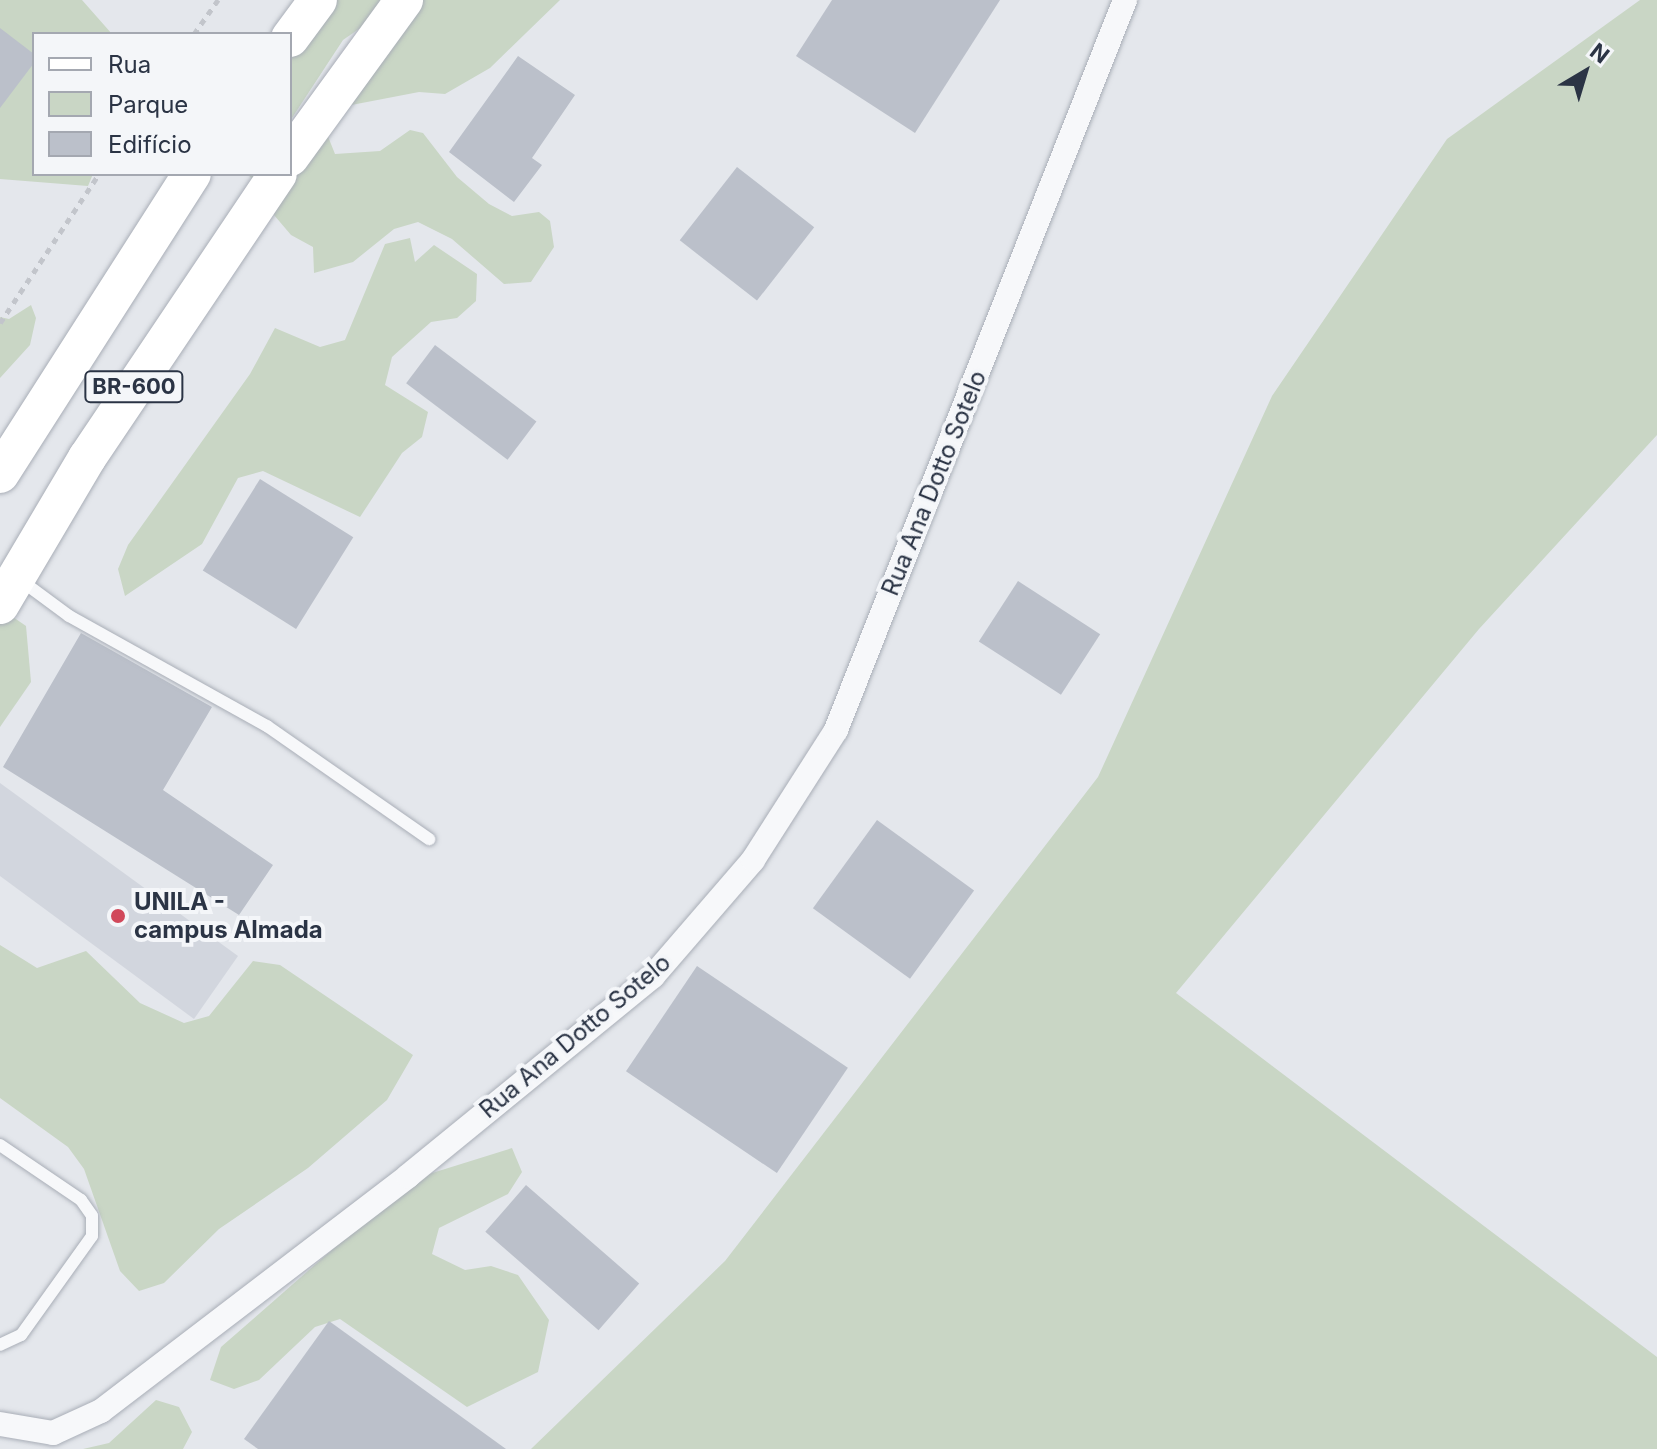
<!DOCTYPE html>
<meta charset="utf-8">
<style>
body{margin:0}
#map{position:relative;width:1657px;height:1449px;overflow:hidden;background:#e4e7ec;font-family:Inter,sans-serif}
div>[style]{position:absolute}
.built>*{inset:0;background:#d2d6de}
.green>*{inset:0;background:#c9d6c5}
.building>*{inset:0;background:#bbc0ca;transform-origin:0 0}
.path>*{height:5px;margin-top:-2.5px;transform-origin:0;background:repeating-linear-gradient(90deg,#c2c5cb 0 6px,transparent 0 12px)}
.roads{filter:drop-shadow(0 0 2px #a9aeb7) drop-shadow(0 0 2px #a9aeb7)}
.lane>*{height:12px;margin:-6px;padding:0 6px;transform-origin:6px;border-radius:6px;background:#f7f8fa}
.street>*{height:24px;margin:-12px;padding:0 12px;transform-origin:12px;border-radius:12px;background:#f7f8fa}
.primary>*{height:38px;margin:-19px;padding:0 19px;transform-origin:19px;border-radius:19px;background:#fff}
.dots>*{width:22px;height:22px;translate:-50% -50%;box-sizing:border-box;border:4px solid #f4f6f9;border-radius:50%}
span{translate:-50% -50%;white-space:nowrap;text-align:center;line-height:1.15;-webkit-text-stroke:8px #f4f6f9;paint-order:stroke}
.shield-label span{padding:2px 6px;background:#f4f6f9;border:2px solid;border-radius:6px;-webkit-text-stroke-width:0}
.shield-label{font-size:22px;color:#2b3445;font-weight:700}
.street-label{font-size:24px;color:#2b3445}
.poi-label{font-size:24px;color:#2b3445;font-weight:700}
.left{translate:0 -50%;text-align:left}
.legend{position:absolute;left:32px;top:32px;width:260px;height:144px;box-sizing:border-box;background:#f4f6f9;border:2px solid #a4a8b1;margin:0;padding:10px 14px;list-style:none;font-size:24px;color:#2b3445}
.legend li{display:flex;align-items:center;gap:16px;height:40px}
.legend b{width:40px;border:2px solid #a4a8b1}
.north{position:absolute;left:1545px;top:32px;width:80px;height:80px;-webkit-text-stroke:6px #f4f6f9;paint-order:stroke;rotate:38deg;font-size:22px;font-weight:700;line-height:32px;text-align:center;color:#2b3445}
.north::after{content:'';display:block;margin:auto;width:28px;height:36px;background:#2b3445;clip-path:polygon(50% 0,100% 100%,50% 72%,0 100%)}
</style>
<div id="map">
<div class="built">
<div style="clip-path:polygon(0 783px,238px 956px,194px 1019px,0 876px)"></div>
</div>
<div class="green">
<div style="clip-path:polygon(0 0,82px 0,112px 34px,34px 34px,34px 174px,93px 174px,88px 186px,0 179px)"></div>
<div style="clip-path:polygon(312px 0,560px 0,490px 68px,445px 94px,419px 92px,341px 107px,325px 129px,335px 154px,380px 151px,410px 130px,423px 133px,457px 177px,489px 204px,512px 216px,539px 212px,550px 221px,554px 247px,531px 282px,504px 284px,452px 239px,418px 222px,394px 229px,353px 262px,314px 273px,313px 247px,291px 235px,274px 215px,266px 191px,248px 175px,290px 174px,366px 24px,343px 40px,290px 121px,290px 34px)"></div>
<div style="clip-path:polygon(1640px 0,1657px 0,1657px 435px,1479px 629px,1176px 993px,1657px 1357px,1657px 1449px,531px 1449px,725px 1261px,1098px 777px,1272px 396px,1447px 139px)"></div>
<div style="clip-path:polygon(410px 238px,415px 262px,434px 245px,477px 274px,476px 301px,457px 318px,431px 322px,392px 357px,385px 385px,428px 412px,422px 437px,402px 453px,360px 517px,263px 471px,238px 478px,202px 544px,125px 596px,118px 569px,128px 545px,250px 374px,275px 328px,320px 347px,345px 340px,385px 244px)"></div>
<div style="clip-path:polygon(31px 305px,36px 318px,30px 345px,0 378px,0 317px,9px 319px)"></div>
<div style="clip-path:polygon(0 608px,26px 626px,31px 682px,0 727px)"></div>
<div style="clip-path:polygon(0 945px,37px 968px,86px 951px,140px 1003px,184px 1023px,209px 1016px,253px 961px,280px 965px,413px 1055px,387px 1100px,308px 1168px,219px 1229px,164px 1283px,139px 1291px,120px 1271px,84px 1169px,68px 1147px,0 1098px)"></div>
<div style="clip-path:polygon(512px 1148px,522px 1172px,508px 1194px,439px 1228px,432px 1254px,465px 1270px,491px 1266px,518px 1275px,549px 1320px,538px 1372px,467px 1407px,340px 1319px,315px 1327px,259px 1380px,234px 1389px,210px 1380px,221px 1347px,413px 1179px)"></div>
<div style="clip-path:polygon(156px 1400px,179px 1407px,192px 1432px,183px 1449px,83px 1449px,109px 1443px)"></div>
</div>
<div class="building">
<div style="clip-path:polygon(832px 0,1000px 0,915px 133px,796px 56px)"></div>
<div style="clip-path:polygon(0 28px,34px 54px,34px 63px,0 108px)"></div>
<div style="clip-path:polygon(518px 56px,575px 95px,532px 158px,542px 165px,514px 202px,449px 152px)"></div>
<div style="left:737px;top:167px;width:98px;height:93px;rotate:38deg"></div>
<div style="left:435px;top:345px;width:127px;height:48px;rotate:37deg"></div>
<div style="left:260px;top:479px;width:110px;height:108px;rotate:32deg"></div>
<div style="left:1018px;top:581px;width:98px;height:72px;rotate:33deg"></div>
<div style="clip-path:polygon(81px 633px,212px 707px,163px 790px,273px 865px,239px 915px,3px 767px)"></div>
<div style="left:877px;top:820px;width:120px;height:109px;rotate:36deg"></div>
<div style="left:697px;top:966px;width:182px;height:127px;rotate:34deg"></div>
<div style="left:526px;top:1185px;width:150px;height:62px;rotate:41deg"></div>
<div style="clip-path:polygon(329px 1321px,506px 1449px,258px 1449px,244px 1439px)"></div>
</div>
<div class="path">
<div style="left:194px;top:34px;width:42px;rotate:-54.8deg"></div>
<div style="left:0;top:323px;width:179px;rotate:-56.4deg"></div>
</div>
<div class="roads">
<div class="lane">
<div style="left:19px;top:579px;width:62px;rotate:36.5deg"></div>
<div style="left:69px;top:616px;width:227px;rotate:29.1deg"></div>
<div style="left:267px;top:726px;width:198px;rotate:34.9deg"></div>
<div style="left:0;top:1145px;width:98px;rotate:34.2deg"></div>
<div style="left:81px;top:1200px;width:19px;rotate:55deg"></div>
<div style="left:92px;top:1216px;width:20px;rotate:90deg"></div>
<div style="left:92px;top:1236px;width:122px;rotate:125.6deg"></div>
<div style="left:21px;top:1335px;width:23px;rotate:155deg"></div>
</div>
<div class="street">
<div style="left:0;top:1424px;width:54px;rotate:9.6deg"></div>
<div style="left:53px;top:1433px;width:53px;rotate:-24.6deg"></div>
<div style="left:101px;top:1411px;width:387px;rotate:-37.4deg"></div>
<div style="left:408px;top:1176px;width:316px;rotate:-39.2deg"></div>
<div style="left:653px;top:976px;width:153px;rotate:-49.2deg"></div>
<div style="left:753px;top:860px;width:154px;rotate:-57.4deg"></div>
<div style="left:836px;top:730px;width:785px;rotate:-68.4deg"></div>
</div>
<div class="primary">
<div style="left:290px;top:38px;width:47px;rotate:-53.6deg"></div>
<div style="left:290px;top:157px;width:194px;rotate:-54deg"></div>
<div style="left:0;top:474px;width:356px;rotate:-57.4deg"></div>
<div style="left:0;top:605px;width:171px;rotate:-59.4deg"></div>
<div style="left:87px;top:458px;width:342px;rotate:-56.1deg"></div>
</div>
</div>
<div class="dots">
<div style="left:118px;top:916px;background:#d1495b"></div>
</div>
<div class="shield-label">
<span style="left:134px;top:387px">BR-600</span>
</div>
<div class="street-label">
<span style="left:934px;top:483px;rotate:-68deg">Rua Ana Dotto Sotelo</span>
<span style="left:575px;top:1036px;rotate:-40deg">Rua Ana Dotto Sotelo</span>
</div>
<div class="poi-label">
<span class="left" style="left:134px;top:916px">UNILA -<br>campus Almada</span>
</div>
<ul class="legend">
<li><b style="height:10px;background:#fff"></b>Rua</li>
<li><b style="height:22px;background:#c9d6c5"></b>Parque</li>
<li><b style="height:22px;background:#bbc0ca"></b>Edifício</li>
</ul>
<div class="north">N</div>
</div>
